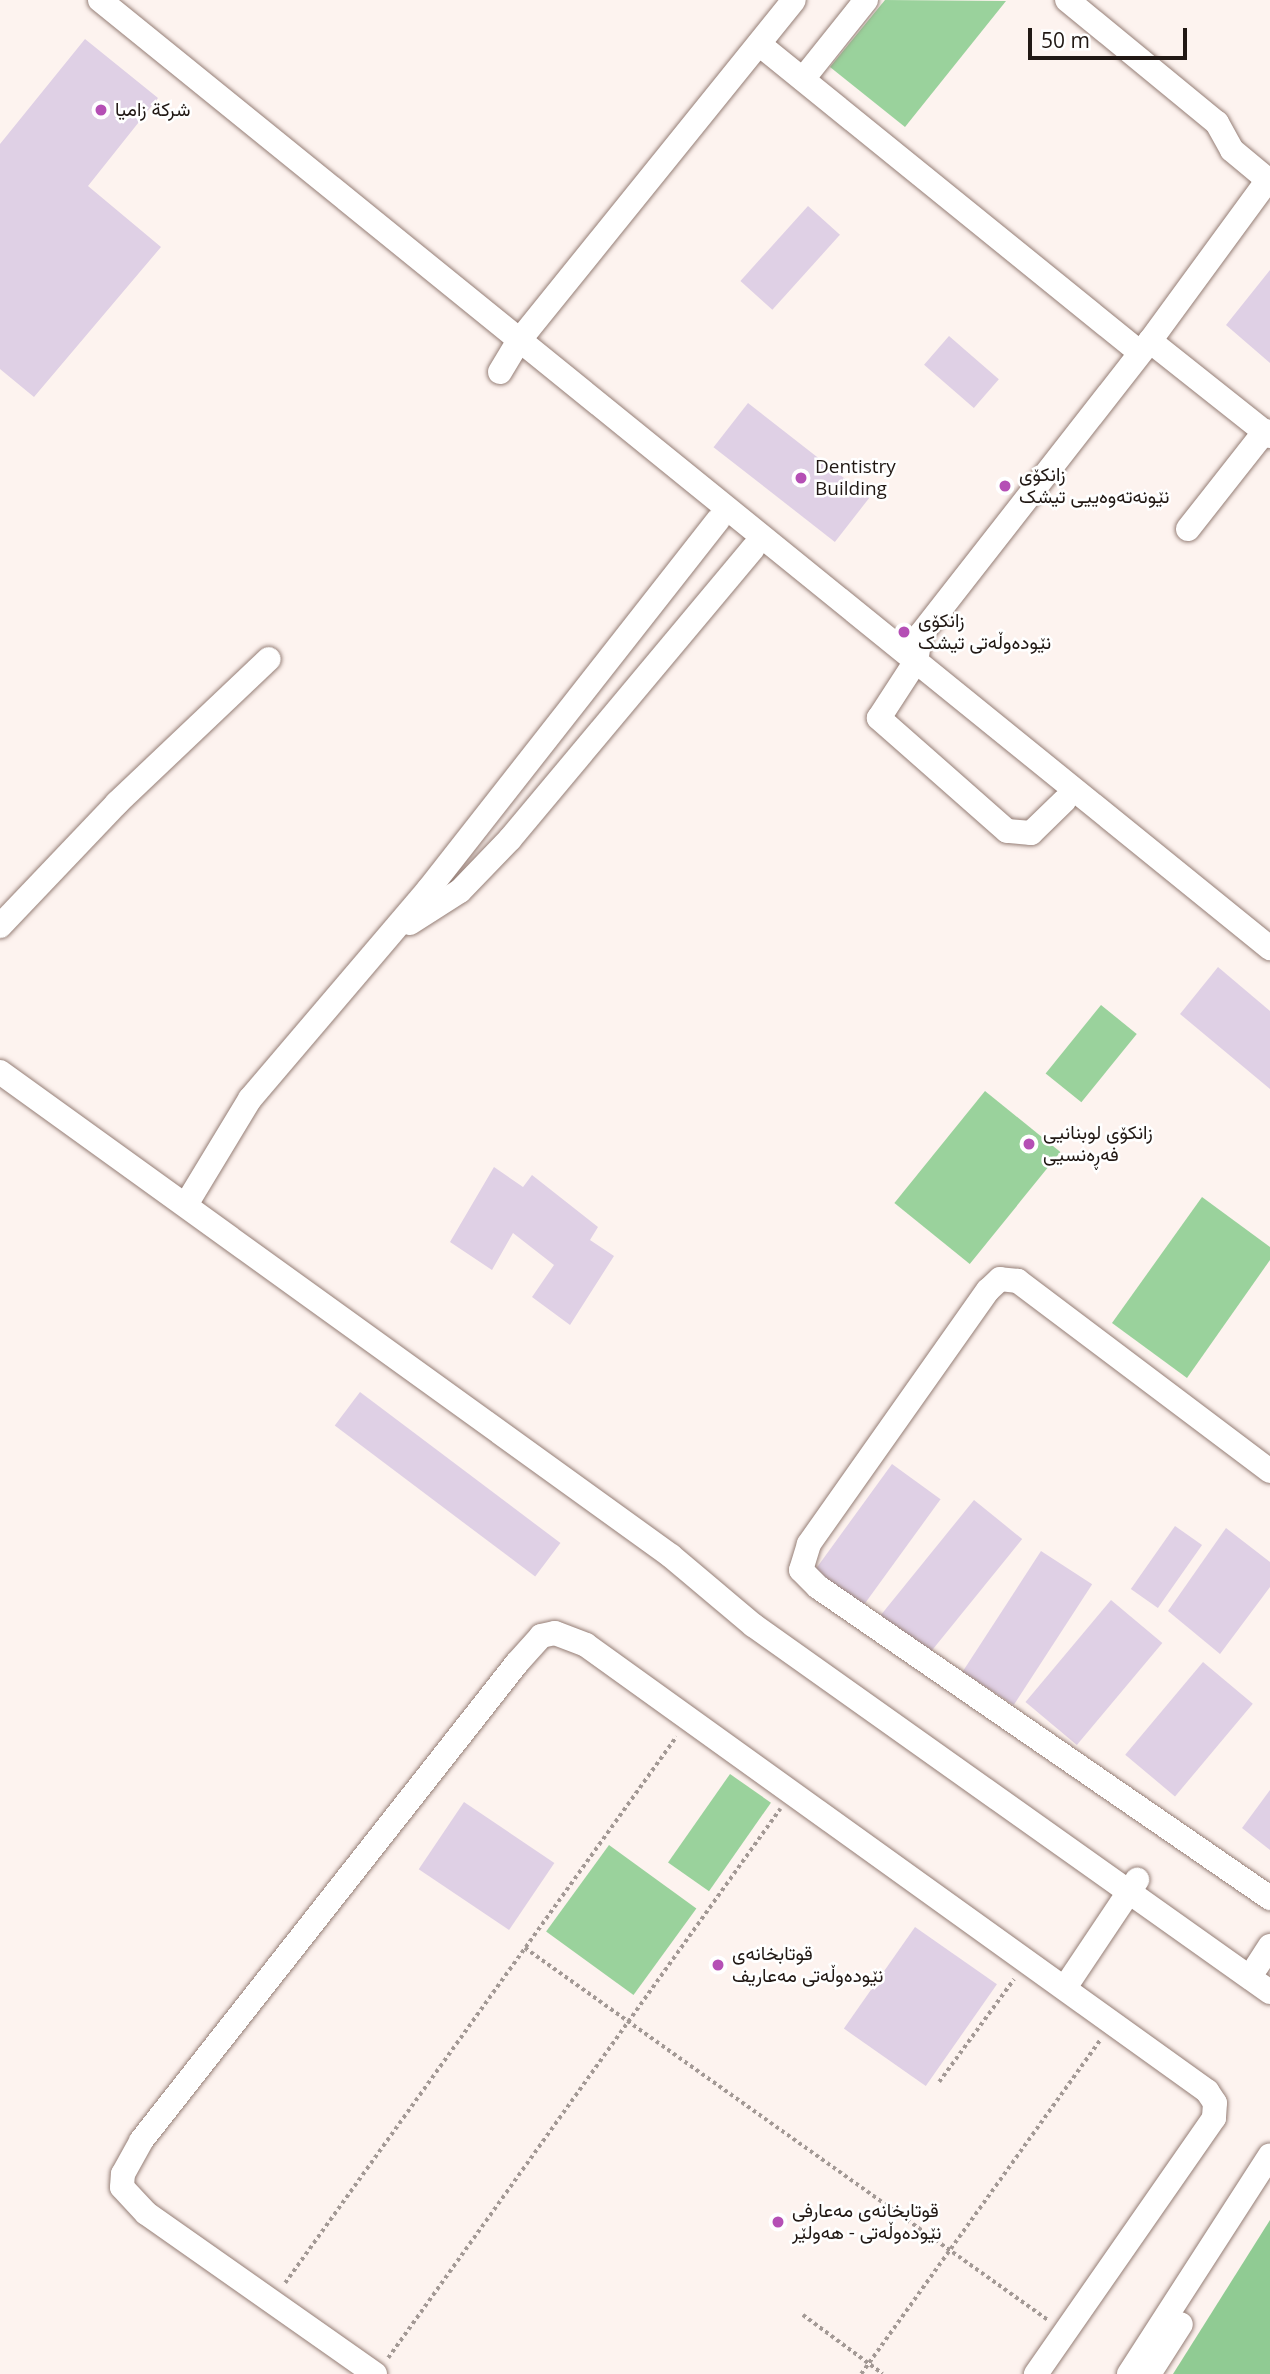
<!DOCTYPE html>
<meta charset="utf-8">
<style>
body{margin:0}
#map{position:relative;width:1270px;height:2374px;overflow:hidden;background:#fdf3ef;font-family:"Open Sans",Vazirmatn,sans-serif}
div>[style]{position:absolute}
.green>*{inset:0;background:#9ad29c;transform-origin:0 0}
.forest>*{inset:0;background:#90cb93}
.building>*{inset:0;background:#dfd0e5;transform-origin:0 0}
.path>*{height:3.5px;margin-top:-1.75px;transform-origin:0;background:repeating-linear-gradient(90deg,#a39995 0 3.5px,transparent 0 7px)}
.roads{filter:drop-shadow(0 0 2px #957e76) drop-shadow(0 0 2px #957e76)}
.minor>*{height:24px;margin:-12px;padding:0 12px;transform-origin:12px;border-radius:12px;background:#fff}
.dots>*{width:19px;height:19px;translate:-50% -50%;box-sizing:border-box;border:4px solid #fff;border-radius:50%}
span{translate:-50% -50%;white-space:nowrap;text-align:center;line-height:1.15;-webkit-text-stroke:5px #fff;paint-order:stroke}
.poi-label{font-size:19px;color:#211814}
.left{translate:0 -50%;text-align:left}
.scale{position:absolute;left:1028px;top:28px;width:159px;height:32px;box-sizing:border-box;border:4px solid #211814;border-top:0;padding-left:9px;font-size:21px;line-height:24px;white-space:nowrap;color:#211814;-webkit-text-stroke:5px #fff;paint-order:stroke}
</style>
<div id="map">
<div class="green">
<div style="clip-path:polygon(885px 0,1006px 1px,905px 127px,830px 67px)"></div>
<div style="left:1101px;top:1005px;width:46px;height:88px;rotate:39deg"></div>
<div style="left:985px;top:1091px;width:97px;height:144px;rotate:39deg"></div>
<div style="clip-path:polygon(1202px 1197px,1270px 1247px,1270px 1260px,1187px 1378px,1112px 1323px)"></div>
<div style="left:730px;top:1774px;width:50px;height:108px;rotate:35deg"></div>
<div style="left:609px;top:1845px;width:108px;height:107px;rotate:36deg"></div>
</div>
<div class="forest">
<div style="clip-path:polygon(1270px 2220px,1270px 2374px,1173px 2374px)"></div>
</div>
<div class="building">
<div style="clip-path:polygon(85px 39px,158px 98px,88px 186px,161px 247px,34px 397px,0 369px,0 144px)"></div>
<div style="left:808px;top:206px;width:43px;height:101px;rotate:42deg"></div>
<div style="clip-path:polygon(1270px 270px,1270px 363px,1226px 325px)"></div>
<div style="left:949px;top:336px;width:66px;height:38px;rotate:41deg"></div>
<div style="left:748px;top:403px;width:154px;height:56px;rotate:38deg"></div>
<div style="clip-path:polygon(1218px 967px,1270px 1011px,1270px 1089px,1180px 1014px)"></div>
<div style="clip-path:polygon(494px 1167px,523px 1187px,532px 1175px,598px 1227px,590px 1240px,614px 1256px,570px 1325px,532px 1297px,554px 1265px,513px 1233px,492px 1270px,450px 1242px)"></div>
<div style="left:360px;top:1392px;width:251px;height:42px;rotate:37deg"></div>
<div style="left:892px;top:1464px;width:60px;height:138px;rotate:36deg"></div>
<div style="left:974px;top:1500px;width:62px;height:148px;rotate:39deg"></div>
<div style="left:1175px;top:1526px;width:33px;height:77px;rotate:35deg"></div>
<div style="clip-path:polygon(1226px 1528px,1270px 1562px,1270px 1587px,1220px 1654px,1168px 1611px)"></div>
<div style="left:1041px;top:1551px;width:61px;height:144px;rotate:33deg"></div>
<div style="left:1111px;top:1600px;width:67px;height:133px;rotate:40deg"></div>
<div style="left:1203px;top:1662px;width:65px;height:121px;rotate:40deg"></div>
<div style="clip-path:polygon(1270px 1790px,1270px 1850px,1242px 1828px)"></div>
<div style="left:464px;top:1802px;width:109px;height:81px;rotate:34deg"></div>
<div style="left:915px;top:1927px;width:100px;height:124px;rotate:35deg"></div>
</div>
<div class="path">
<div style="left:525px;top:1948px;width:642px;rotate:35.42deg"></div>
<div style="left:939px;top:2082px;width:127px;rotate:-53.9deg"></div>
<div style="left:285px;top:2283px;width:672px;rotate:-54.39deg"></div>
<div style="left:803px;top:2315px;width:99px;rotate:36.4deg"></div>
<div style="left:388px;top:2358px;width:675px;rotate:-54.47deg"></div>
<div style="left:861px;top:2374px;width:411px;rotate:-54.4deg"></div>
</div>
<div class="roads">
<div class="minor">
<div style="left:100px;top:0;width:1506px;rotate:39.02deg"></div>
<div style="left:759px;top:44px;width:489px;rotate:39deg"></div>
<div style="left:803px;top:79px;width:101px;rotate:-51.4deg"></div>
<div style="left:1150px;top:341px;width:153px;rotate:38.4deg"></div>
<div style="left:500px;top:372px;width:35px;rotate:-59deg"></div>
<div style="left:518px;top:342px;width:439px;rotate:-51.1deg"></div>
<div style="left:1188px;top:529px;width:125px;rotate:-51.8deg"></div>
<div style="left:1064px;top:801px;width:46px;rotate:135.9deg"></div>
<div style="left:1031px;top:833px;width:24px;rotate:-175deg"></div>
<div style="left:1007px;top:831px;width:171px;rotate:-138.6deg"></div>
<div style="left:879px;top:718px;width:68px;rotate:-57deg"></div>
<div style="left:916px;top:661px;width:27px;rotate:-80deg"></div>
<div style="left:921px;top:634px;width:372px;rotate:-52deg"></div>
<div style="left:1150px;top:341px;width:200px;rotate:-53.8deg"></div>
<div style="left:1268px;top:180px;width:47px;rotate:-140.2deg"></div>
<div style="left:1232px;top:150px;width:31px;rotate:-119deg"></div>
<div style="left:1217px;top:123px;width:194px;rotate:-140.6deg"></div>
<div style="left:410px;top:923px;width:59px;rotate:-32.6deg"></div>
<div style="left:460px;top:891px;width:72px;rotate:-46.1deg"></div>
<div style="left:510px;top:839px;width:379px;rotate:-50.1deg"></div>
<div style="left:0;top:926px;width:170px;rotate:-46.4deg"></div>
<div style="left:117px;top:803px;width:209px;rotate:-43.5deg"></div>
<div style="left:0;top:1072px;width:827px;rotate:35.8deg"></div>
<div style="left:671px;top:1556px;width:107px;rotate:40.1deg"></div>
<div style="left:753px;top:1625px;width:634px;rotate:35.37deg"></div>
<div style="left:187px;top:1203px;width:122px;rotate:-58.8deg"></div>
<div style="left:250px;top:1099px;width:275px;rotate:-49.6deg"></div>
<div style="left:428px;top:890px;width:470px;rotate:-51.9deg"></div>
<div style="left:1270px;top:1471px;width:316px;rotate:-143deg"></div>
<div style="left:1018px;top:1281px;width:18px;rotate:-174deg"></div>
<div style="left:1000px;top:1279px;width:16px;rotate:137deg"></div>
<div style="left:988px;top:1290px;width:311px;rotate:125.2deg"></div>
<div style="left:809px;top:1544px;width:27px;rotate:107deg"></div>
<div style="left:801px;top:1570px;width:24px;rotate:45deg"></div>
<div style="left:818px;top:1587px;width:549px;rotate:34.53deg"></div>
<div style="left:1257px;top:1966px;width:24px;rotate:-57deg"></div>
<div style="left:1066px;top:1986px;width:128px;rotate:-56.2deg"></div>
<div style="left:375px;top:2374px;width:280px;rotate:-144.9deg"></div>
<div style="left:146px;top:2213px;width:35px;rotate:-133deg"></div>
<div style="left:122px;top:2187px;width:13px;rotate:-86deg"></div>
<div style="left:123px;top:2174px;width:38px;rotate:-61deg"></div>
<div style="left:141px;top:2141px;width:608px;rotate:-51.81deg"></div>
<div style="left:517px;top:1663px;width:36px;rotate:-48deg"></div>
<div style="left:541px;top:1636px;width:14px;rotate:-12deg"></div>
<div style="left:555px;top:1633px;width:33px;rotate:21deg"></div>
<div style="left:586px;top:1645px;width:765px;rotate:35.69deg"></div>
<div style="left:1207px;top:2091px;width:14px;rotate:56deg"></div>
<div style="left:1215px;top:2103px;width:15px;rotate:94deg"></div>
<div style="left:1214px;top:2118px;width:312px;rotate:124.8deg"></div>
<div style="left:1129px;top:2374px;width:260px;rotate:-57.2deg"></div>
<div style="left:1149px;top:2374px;width:59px;rotate:-57.4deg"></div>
</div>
</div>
<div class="dots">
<div style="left:101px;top:110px;background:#b54fb5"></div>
<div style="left:801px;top:478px;background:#b54fb5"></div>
<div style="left:1005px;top:486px;background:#b54fb5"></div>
<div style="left:904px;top:632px;background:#b54fb5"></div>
<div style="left:1029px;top:1144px;background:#b54fb5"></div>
<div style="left:718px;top:1965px;background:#b54fb5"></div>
<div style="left:778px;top:2222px;background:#b54fb5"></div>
</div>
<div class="poi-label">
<span class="left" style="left:115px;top:110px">شركة زاميا</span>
<span class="left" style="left:815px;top:478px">Dentistry<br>Building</span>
<span class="left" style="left:1019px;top:486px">زانکۆی<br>نێونەتەوەییی تیشک</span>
<span class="left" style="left:918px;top:632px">زانکۆی<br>نێودەوڵەتی تیشک</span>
<span class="left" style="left:1043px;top:1144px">زانکۆی لوبنانیی<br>فەڕەنسیی</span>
<span class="left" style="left:732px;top:1965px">قوتابخانەی<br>نێودەوڵەتی مەعاریف</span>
<span class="left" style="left:792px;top:2222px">قوتابخانەی مەعارفی<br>نێودەوڵەتی - هەولێر</span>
</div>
<div class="scale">50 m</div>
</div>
